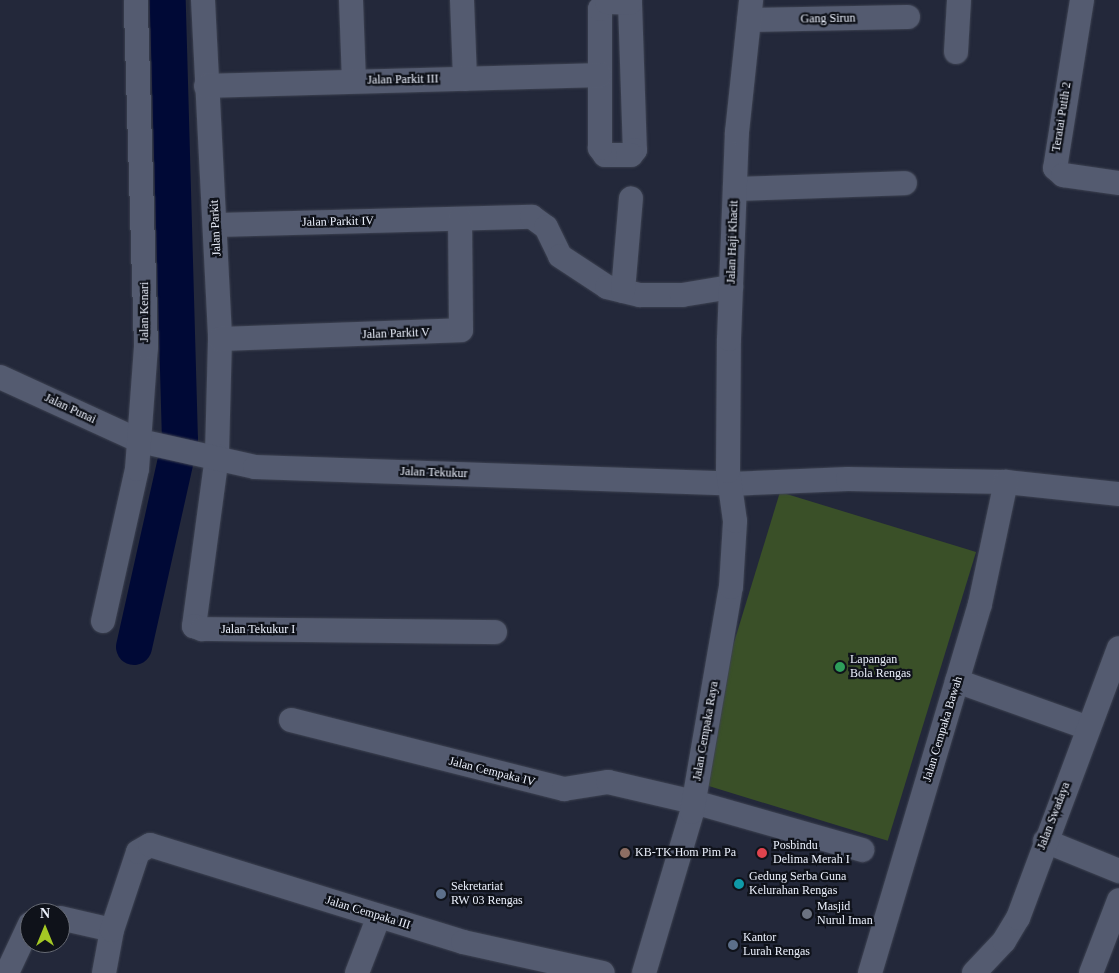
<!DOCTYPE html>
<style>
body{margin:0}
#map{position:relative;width:1119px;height:973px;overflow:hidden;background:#23283a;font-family:Georgia,serif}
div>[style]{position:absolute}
.green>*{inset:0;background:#3a5028;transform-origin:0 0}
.river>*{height:36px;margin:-18px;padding:0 18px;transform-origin:18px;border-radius:18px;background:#000936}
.roads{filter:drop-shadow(0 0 1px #3d4251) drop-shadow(0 0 1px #3d4251)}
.minor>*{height:24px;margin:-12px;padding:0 12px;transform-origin:12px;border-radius:12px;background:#545b70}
.dots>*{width:14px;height:14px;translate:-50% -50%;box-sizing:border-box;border:2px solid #0f121a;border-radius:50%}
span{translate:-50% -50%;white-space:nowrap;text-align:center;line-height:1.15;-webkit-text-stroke:4.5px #0f121a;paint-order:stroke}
.street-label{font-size:12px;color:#ecf1fd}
.poi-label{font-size:12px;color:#ecf1fd}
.left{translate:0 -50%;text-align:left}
.north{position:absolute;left:20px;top:903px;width:50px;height:50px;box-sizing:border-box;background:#0f121a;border:1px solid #676b75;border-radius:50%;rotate:0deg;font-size:14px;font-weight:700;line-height:20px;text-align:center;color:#ecf1fd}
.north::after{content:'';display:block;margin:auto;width:18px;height:22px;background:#a4c824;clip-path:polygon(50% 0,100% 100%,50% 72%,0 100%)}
</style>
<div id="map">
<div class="green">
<div style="left:780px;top:492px;width:205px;height:302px;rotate:17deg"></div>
</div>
<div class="river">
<div style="left:134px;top:647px;width:211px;rotate:-77.4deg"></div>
<div style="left:180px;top:441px;width:441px;rotate:-91.6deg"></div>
</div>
<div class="roads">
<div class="minor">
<div style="left:203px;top:0;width:339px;rotate:87.1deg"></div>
<div style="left:220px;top:339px;width:117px;rotate:91.5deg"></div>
<div style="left:217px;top:456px;width:172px;rotate:97.7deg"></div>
<div style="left:194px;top:626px;width:9px;rotate:21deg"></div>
<div style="left:202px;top:629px;width:293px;rotate:0.6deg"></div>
<div style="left:351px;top:0;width:81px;rotate:87.9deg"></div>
<div style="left:462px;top:0;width:79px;rotate:87.8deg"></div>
<div style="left:630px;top:0;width:3px;rotate:90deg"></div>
<div style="left:630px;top:3px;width:147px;rotate:88.1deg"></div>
<div style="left:635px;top:150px;width:6px;rotate:129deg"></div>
<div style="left:631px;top:155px;width:26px;rotate:180deg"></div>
<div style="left:605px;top:155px;width:9px;rotate:-126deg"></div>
<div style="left:600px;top:148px;width:139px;rotate:-90deg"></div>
<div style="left:600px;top:9px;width:10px;rotate:-45deg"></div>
<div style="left:607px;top:2px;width:23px;rotate:2deg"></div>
<div style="left:1082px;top:0;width:170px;rotate:99.1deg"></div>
<div style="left:1055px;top:168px;width:11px;rotate:41deg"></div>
<div style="left:1063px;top:175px;width:57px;rotate:8.1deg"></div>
<div style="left:749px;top:20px;width:159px;rotate:-1.1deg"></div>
<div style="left:956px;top:52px;width:52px;rotate:-86.7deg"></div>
<div style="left:206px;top:86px;width:394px;rotate:-1.6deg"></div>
<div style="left:735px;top:189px;width:170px;rotate:-2deg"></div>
<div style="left:217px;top:225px;width:315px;rotate:-1.5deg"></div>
<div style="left:532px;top:217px;width:17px;rotate:36deg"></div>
<div style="left:546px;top:227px;width:32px;rotate:64deg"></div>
<div style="left:560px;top:256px;width:56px;rotate:33.4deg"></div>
<div style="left:607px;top:287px;width:34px;rotate:14deg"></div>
<div style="left:640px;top:295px;width:42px"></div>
<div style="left:682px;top:295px;width:50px;rotate:-9.3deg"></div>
<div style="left:623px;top:291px;width:93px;rotate:-85.1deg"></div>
<div style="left:220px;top:339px;width:241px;rotate:-2.1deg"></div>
<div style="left:461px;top:330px;width:111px;rotate:-90.5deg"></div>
<div style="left:0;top:377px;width:154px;rotate:24.6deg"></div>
<div style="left:140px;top:441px;width:118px;rotate:12.7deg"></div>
<div style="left:255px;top:467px;width:475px;rotate:2deg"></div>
<div style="left:730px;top:484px;width:118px;rotate:-2.4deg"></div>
<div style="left:848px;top:479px;width:158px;rotate:1.1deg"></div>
<div style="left:1006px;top:482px;width:114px;rotate:6.1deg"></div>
<div style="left:103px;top:621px;width:156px;rotate:-77.4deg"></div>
<div style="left:137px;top:469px;width:122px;rotate:-85.8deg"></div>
<div style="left:146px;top:347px;width:347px;rotate:-91.7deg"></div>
<div style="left:957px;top:681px;width:139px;rotate:19.7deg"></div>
<div style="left:291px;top:720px;width:282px;rotate:14.2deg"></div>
<div style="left:564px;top:789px;width:45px;rotate:-9deg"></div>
<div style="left:608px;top:782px;width:88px;rotate:13.1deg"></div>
<div style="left:694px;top:802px;width:175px;rotate:15.9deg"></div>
<div style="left:1045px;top:841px;width:80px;rotate:22.1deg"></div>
<div style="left:60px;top:918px;width:53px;rotate:13deg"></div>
<div style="left:7px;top:973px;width:54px;rotate:-64.9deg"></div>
<div style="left:104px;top:973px;width:44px;rotate:-79.5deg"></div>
<div style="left:112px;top:930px;width:82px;rotate:-71.6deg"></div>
<div style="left:138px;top:852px;width:14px;rotate:-30deg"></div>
<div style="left:150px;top:845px;width:328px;rotate:17.2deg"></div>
<div style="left:463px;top:942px;width:143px;rotate:12.5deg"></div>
<div style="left:357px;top:973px;width:61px;rotate:-68.9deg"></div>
<div style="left:644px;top:973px;width:168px;rotate:-73.4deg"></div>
<div style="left:692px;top:812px;width:228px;rotate:-80.2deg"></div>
<div style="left:731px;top:587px;width:66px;rotate:-86.5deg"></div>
<div style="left:735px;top:521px;width:50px;rotate:-98deg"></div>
<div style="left:728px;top:471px;width:132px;rotate:-89.6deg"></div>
<div style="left:729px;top:339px;width:207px;rotate:-87.8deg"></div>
<div style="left:737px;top:132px;width:133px;rotate:-83.9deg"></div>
<div style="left:870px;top:973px;width:385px;rotate:-73.4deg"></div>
<div style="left:980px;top:604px;width:125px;rotate:-78deg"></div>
<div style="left:974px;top:973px;width:44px;rotate:-46.8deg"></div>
<div style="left:1004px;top:941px;width:27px;rotate:-59deg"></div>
<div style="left:1018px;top:918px;width:288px;rotate:-69.5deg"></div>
<div style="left:1091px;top:973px;width:78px;rotate:-69deg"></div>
</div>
</div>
<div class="dots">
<div style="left:840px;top:667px;background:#2e9e5b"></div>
<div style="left:625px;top:853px;background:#8d6e63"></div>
<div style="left:762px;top:853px;background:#e0444e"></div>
<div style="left:739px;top:884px;background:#0f9aa8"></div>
<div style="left:441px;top:894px;background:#5c6f8a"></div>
<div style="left:807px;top:914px;background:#6b7280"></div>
<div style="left:733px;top:945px;background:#5c6f8a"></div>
</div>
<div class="street-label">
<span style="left:828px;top:19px;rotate:-1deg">Gang Sirun</span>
<span style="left:403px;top:80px;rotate:-1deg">Jalan Parkit III</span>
<span style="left:1062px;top:117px;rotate:-81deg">Teratai Putih 2</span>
<span style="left:338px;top:222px;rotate:-1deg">Jalan Parkit IV</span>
<span style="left:216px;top:228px;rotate:-93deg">Jalan Parkit</span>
<span style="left:733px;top:242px;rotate:-88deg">Jalan Haji Khacit</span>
<span style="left:145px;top:312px;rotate:-90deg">Jalan Kenari</span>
<span style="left:396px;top:334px;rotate:-2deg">Jalan Parkit V</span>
<span style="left:70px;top:409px;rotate:25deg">Jalan Punai</span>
<span style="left:434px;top:473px;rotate:2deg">Jalan Tekukur</span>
<span style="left:258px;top:630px">Jalan Tekukur I</span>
<span style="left:943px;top:729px;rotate:-73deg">Jalan Cempaka Bawah</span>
<span style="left:706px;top:731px;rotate:-80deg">Jalan Cempaka Raya</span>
<span style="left:492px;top:772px;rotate:14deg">Jalan Cempaka IV</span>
<span style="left:1054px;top:816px;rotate:-69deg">Jalan Swadaya</span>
<span style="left:368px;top:913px;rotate:17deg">Jalan Cempaka III</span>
</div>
<div class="poi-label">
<span class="left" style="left:850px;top:667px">Lapangan<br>Bola Rengas</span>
<span class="left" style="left:773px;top:853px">Posbindu<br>Delima Merah I</span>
<span class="left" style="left:635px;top:853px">KB-TK Hom Pim Pa</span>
<span class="left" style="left:749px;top:884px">Gedung Serba Guna<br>Kelurahan Rengas</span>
<span class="left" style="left:451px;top:894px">Sekretariat<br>RW 03 Rengas</span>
<span class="left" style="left:817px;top:914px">Masjid<br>Nurul Iman</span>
<span class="left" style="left:743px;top:945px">Kantor<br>Lurah Rengas</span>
</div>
<div class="north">N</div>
</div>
